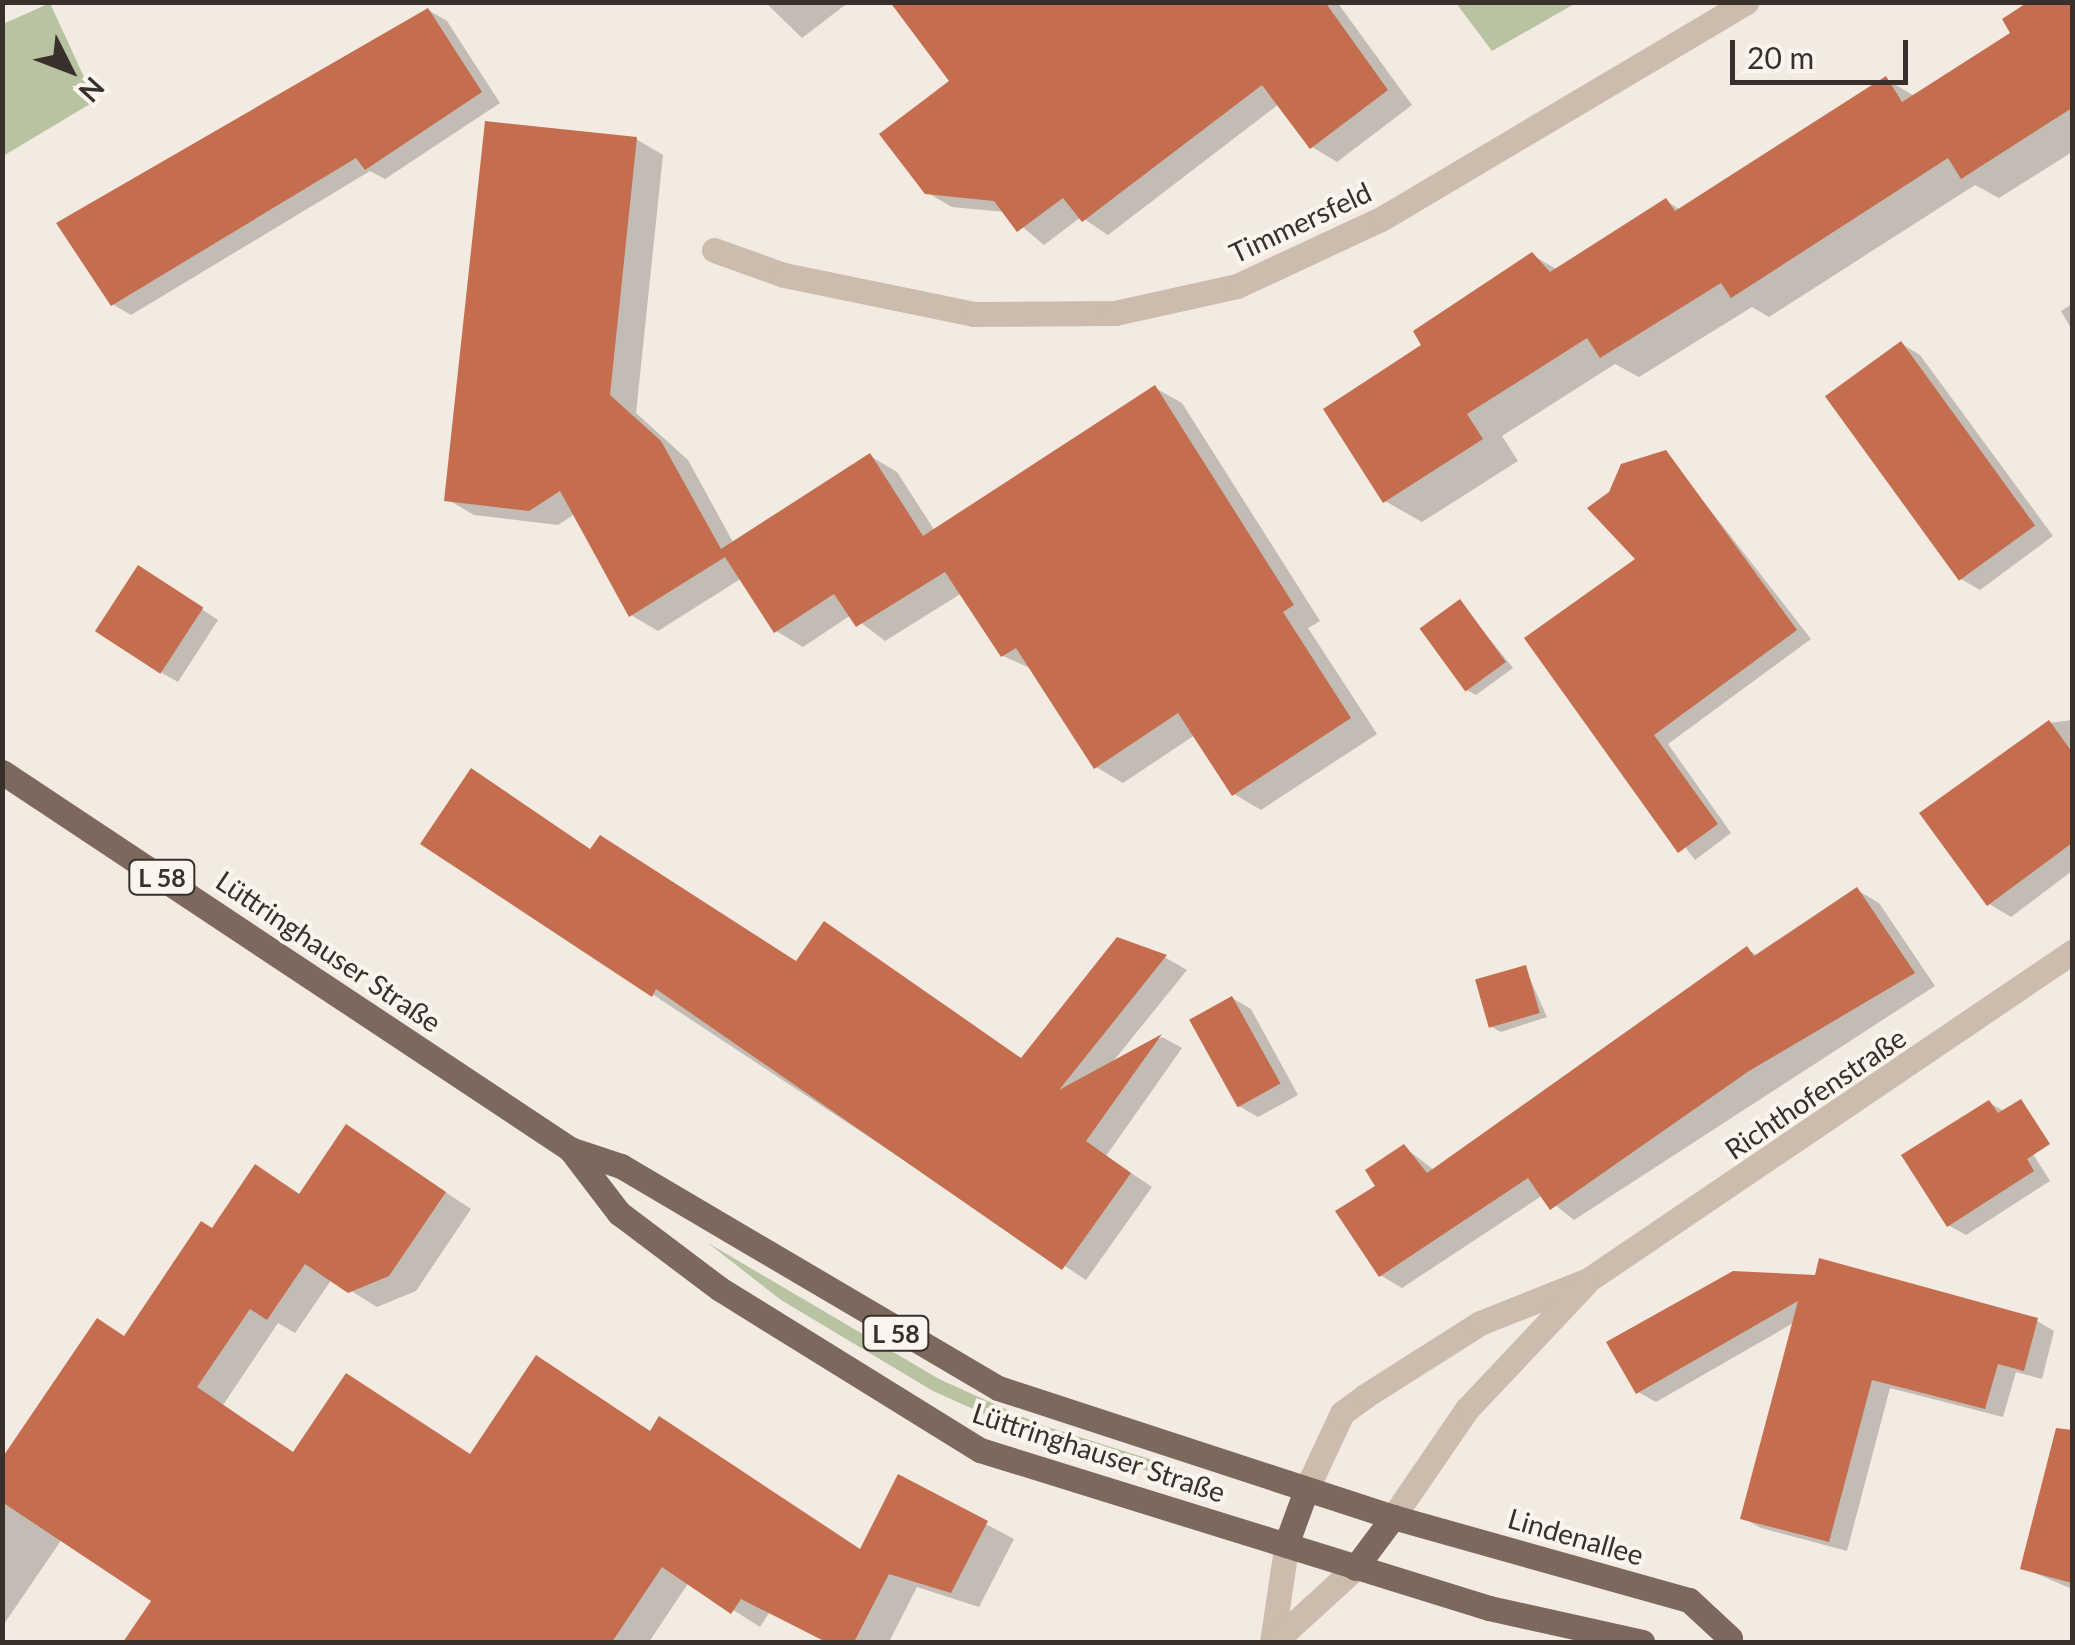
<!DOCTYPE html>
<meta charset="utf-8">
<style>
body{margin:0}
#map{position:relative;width:2075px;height:1645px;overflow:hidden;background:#f3ebe2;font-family:Lato,sans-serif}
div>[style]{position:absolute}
.green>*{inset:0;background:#b7c3a1}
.shadow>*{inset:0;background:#0003}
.building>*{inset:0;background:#c46e4f;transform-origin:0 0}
.street>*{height:25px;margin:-12.5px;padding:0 12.5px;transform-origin:12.5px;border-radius:12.5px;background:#ccbcad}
.primary>*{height:25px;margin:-12.5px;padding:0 12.5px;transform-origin:12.5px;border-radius:12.5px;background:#7c685d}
span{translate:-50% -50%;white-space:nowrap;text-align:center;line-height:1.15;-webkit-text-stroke:8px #fbf5ee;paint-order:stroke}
.shield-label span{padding:2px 8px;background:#fbf5ee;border:2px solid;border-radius:8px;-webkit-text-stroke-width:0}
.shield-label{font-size:25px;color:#3a302b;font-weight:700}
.street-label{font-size:28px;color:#3a302b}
.frame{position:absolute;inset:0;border:5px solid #3a302b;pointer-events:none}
.north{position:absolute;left:20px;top:20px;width:100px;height:100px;-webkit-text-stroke:8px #fbf5ee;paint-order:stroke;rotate:132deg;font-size:28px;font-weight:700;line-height:40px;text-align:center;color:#3a302b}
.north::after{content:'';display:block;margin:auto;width:35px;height:45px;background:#3a302b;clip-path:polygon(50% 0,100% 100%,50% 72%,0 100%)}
.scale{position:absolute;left:1730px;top:40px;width:178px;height:45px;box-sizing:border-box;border:5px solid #3a302b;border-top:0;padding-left:12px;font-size:30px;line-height:35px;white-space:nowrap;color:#3a302b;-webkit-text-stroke:8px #fbf5ee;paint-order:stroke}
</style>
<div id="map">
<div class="green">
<div style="clip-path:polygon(50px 3px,95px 101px,3px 156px,3px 24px)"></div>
<div style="clip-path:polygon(1456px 3px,1576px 3px,1492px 51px)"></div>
<div style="clip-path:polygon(708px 1243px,939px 1379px,1041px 1425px,1175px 1467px,1171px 1478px,1036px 1437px,933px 1391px,781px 1300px)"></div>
</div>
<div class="shadow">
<div style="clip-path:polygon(765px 2px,849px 2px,802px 38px)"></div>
<div style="clip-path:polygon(1267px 2px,1337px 2px,1412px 105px,1337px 162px,1312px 147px,1279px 104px,1108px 235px,1081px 217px,1044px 245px,1005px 212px,952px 207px,926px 192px)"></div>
<div style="clip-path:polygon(2033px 2px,2072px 3px,2072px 152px,1999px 198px,1975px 185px,1769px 317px,1752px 307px,1639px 377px,1615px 364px,1502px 436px,1518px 461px,1422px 522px,1385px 501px,1425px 346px,1532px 255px,1558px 270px,1666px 201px,1681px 210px,1886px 79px,1916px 97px,2013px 34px)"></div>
<div style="clip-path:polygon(428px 10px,447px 21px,500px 103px,385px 179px,370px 171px,131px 315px,112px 304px)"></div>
<div style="clip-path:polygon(636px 139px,663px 155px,636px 413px,688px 460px,734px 544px,870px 456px,897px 472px,935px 531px,1155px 388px,1182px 403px,1320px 621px,1308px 628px,1377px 734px,1261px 810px,1234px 794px,1195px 735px,1123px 783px,1096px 767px,1032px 669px,1003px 656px,962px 593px,885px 641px,851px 615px,803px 647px,776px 631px,742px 578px,658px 631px,631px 615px,576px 513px,558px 525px,474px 515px,447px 499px)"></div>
<div style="clip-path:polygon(2072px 304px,2072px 330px,2061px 311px)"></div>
<div style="clip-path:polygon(1902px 344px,1920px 355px,2053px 536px,1980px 590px,1961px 579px)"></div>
<div style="clip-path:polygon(1665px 452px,1811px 639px,1668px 744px,1731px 833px,1695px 860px,1527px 639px,1639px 560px)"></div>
<div style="clip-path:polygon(155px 578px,218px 620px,178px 682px,162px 673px)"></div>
<div style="clip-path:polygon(1460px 602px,1513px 668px,1476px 695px,1467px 690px)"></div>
<div style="clip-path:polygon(2072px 720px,2072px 871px,2011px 917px,1989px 904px,2049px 723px)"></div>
<div style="clip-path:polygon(423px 843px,592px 851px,798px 964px,1023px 1060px,1118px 940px,1166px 958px,1187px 970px,1111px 1064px,1162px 1037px,1182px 1048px,1106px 1156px,1152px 1187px,1086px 1280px)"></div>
<div style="clip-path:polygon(1857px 890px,1879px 903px,1935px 986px,1574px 1220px,1543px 1195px,1402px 1288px,1380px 1275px,1378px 1186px,1404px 1147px,1434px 1170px,1747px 949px,1758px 956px)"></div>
<div style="clip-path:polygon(1525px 968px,1547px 1017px,1501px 1032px,1492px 1027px)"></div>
<div style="clip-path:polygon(1232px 998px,1251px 1009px,1298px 1095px,1258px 1117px,1239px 1106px)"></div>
<div style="clip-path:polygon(1990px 1103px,2007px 1113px,2050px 1181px,1966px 1235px,1948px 1225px)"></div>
<div style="clip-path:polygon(347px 1127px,471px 1209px,416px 1291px,377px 1307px,332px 1279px,295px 1333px,278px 1323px,223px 1405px,295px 1454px,472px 1456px,652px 1432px,861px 1551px,899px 1478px,1014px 1539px,979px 1607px,917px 1587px,889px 1642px,827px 1642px,769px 1613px,760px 1627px,689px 1582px,649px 1642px,126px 1642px,155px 1601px,62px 1539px,2px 1627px,2px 1461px,126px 1337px,213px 1231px,282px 1183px,301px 1195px)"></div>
<div style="clip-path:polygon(1734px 1273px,2037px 1321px,2054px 1331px,2042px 1379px,2016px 1372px,2003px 1417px,1890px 1388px,1847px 1551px,1761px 1528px,1743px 1518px,1795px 1322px,1656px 1402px,1638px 1392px)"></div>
<div style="clip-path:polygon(2042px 1492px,2072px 1500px,2072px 1589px,2023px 1568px)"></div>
</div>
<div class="building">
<div style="clip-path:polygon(890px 2px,1325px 2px,1388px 90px,1310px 149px,1262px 85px,1082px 222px,1063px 198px,1017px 232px,994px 201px,925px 194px,879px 134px,949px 81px)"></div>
<div style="clip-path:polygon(2028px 2px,2072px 2px,2072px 108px,1961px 179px,1948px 158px,1731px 298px,1721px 283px,1600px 358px,1587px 338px,1467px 414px,1483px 439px,1383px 503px,1323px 409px,1421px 345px,1413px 331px,1532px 252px,1550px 272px,1666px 198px,1675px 211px,1886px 76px,1902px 102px,2010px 33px,2002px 19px)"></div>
<div style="clip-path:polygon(428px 8px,482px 92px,365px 170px,356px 158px,111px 306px,56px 223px)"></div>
<div style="clip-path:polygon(485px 121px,637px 137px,610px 395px,661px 441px,721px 549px,870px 453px,923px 536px,1155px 385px,1294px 605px,1283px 612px,1351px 718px,1232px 796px,1178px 713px,1094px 769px,1016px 648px,1001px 657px,945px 572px,856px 627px,834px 594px,774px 633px,725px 557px,629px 617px,560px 491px,529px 511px,444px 501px)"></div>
<div style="left:1901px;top:341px;width:228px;height:94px;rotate:54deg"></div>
<div style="clip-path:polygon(1666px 450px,1797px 630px,1654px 735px,1718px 824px,1678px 853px,1524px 638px,1635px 559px,1587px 508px,1609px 492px,1621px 464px)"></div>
<div style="left:138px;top:565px;width:78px;height:79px;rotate:33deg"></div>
<div style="left:1460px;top:599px;width:78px;height:50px;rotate:54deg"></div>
<div style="clip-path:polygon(2049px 720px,2072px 752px,2072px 843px,1987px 906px,1919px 813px)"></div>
<div style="clip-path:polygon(471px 768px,590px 849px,600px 835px,796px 961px,824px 921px,1021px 1058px,1117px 937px,1167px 955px,1059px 1090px,1162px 1034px,1086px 1141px,1131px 1173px,1062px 1270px,656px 989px,652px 997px,420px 844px)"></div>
<div style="clip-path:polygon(1857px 887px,1915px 973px,1749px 1071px,1550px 1210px,1528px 1178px,1379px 1277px,1335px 1211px,1375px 1186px,1365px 1170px,1404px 1144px,1427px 1173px,1747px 946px,1754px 956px)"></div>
<div style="left:1526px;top:965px;width:50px;height:53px;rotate:74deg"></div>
<div style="left:1232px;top:996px;width:100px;height:49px;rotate:61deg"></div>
<div style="clip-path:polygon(2021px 1099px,2050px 1144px,2027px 1159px,2034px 1171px,1947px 1227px,1901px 1155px,1989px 1100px,1998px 1113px)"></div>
<div style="clip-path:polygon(346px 1124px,446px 1192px,389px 1276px,348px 1293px,305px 1264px,267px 1320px,250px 1309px,197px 1387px,293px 1452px,346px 1373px,470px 1454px,536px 1355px,650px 1431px,659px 1416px,860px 1549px,898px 1474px,988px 1521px,951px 1593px,889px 1574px,854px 1642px,826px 1642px,741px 1599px,731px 1614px,662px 1567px,612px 1642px,123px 1642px,151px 1601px,2px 1502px,2px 1458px,97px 1318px,124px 1336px,201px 1221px,212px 1228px,255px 1164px,299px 1194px)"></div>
<div style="clip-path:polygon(1819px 1258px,2038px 1318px,2024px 1371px,1998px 1364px,1985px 1409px,1872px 1380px,1829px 1542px,1740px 1519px,1798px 1301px,1636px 1394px,1606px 1342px,1733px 1271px,1815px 1275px)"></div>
<div style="clip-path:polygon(2056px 1428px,2072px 1430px,2072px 1583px,2020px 1569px)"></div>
</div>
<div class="street">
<div style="left:714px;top:250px;width:74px;rotate:19.7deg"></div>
<div style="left:784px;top:275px;width:194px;rotate:11.6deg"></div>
<div style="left:974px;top:314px;width:141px;rotate:-0.4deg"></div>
<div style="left:1115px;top:313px;width:125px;rotate:-12.5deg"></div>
<div style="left:1237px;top:286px;width:159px;rotate:-25deg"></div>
<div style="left:1381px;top:219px;width:425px;rotate:-30.7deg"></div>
<div style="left:1306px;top:1490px;width:85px;rotate:-64.9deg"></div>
<div style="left:1342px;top:1413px;width:29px;rotate:-36deg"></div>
<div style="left:1365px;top:1396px;width:136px;rotate:-32.4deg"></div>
<div style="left:1480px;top:1323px;width:116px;rotate:-21.7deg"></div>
<div style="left:1588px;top:1280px;width:585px;rotate:-34.12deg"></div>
<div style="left:1393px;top:1517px;width:131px;rotate:-55.6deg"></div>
<div style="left:1467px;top:1409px;width:172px;rotate:-46.7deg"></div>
<div style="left:1272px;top:1642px;width:101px;rotate:-81.5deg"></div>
<div style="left:1274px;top:1642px;width:110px;rotate:-42.4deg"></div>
</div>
<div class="primary">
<div style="left:2px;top:772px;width:682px;rotate:33.57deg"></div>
<div style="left:570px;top:1149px;width:54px;rotate:18.4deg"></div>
<div style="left:621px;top:1166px;width:438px;rotate:30.5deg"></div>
<div style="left:998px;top:1388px;width:416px;rotate:18.1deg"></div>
<div style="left:1393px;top:1517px;width:307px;rotate:15.7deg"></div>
<div style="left:1689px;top:1600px;width:56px;rotate:42.8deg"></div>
<div style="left:570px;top:1149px;width:81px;rotate:52.6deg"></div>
<div style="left:619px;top:1213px;width:126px;rotate:37deg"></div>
<div style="left:720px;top:1289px;width:306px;rotate:31.8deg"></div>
<div style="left:980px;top:1450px;width:533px;rotate:17.24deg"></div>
<div style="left:1489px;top:1608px;width:157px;rotate:12.5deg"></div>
<div style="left:1287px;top:1542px;width:55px;rotate:-69.9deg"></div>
<div style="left:1355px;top:1568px;width:64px;rotate:-53.3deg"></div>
</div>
<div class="shield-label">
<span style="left:162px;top:877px">L 58</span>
<span style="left:896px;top:1333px">L 58</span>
</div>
<div class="street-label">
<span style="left:1300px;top:222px;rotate:-25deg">Timmersfeld</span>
<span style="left:329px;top:951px;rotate:34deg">Lüttringhauser Straße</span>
<span style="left:1815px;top:1093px;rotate:-34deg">Richthofenstraße</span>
<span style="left:1099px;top:1452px;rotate:18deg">Lüttringhauser Straße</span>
<span style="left:1576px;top:1536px;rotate:16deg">Lindenallee</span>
</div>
<div class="frame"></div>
<div class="north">N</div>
<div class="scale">20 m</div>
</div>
